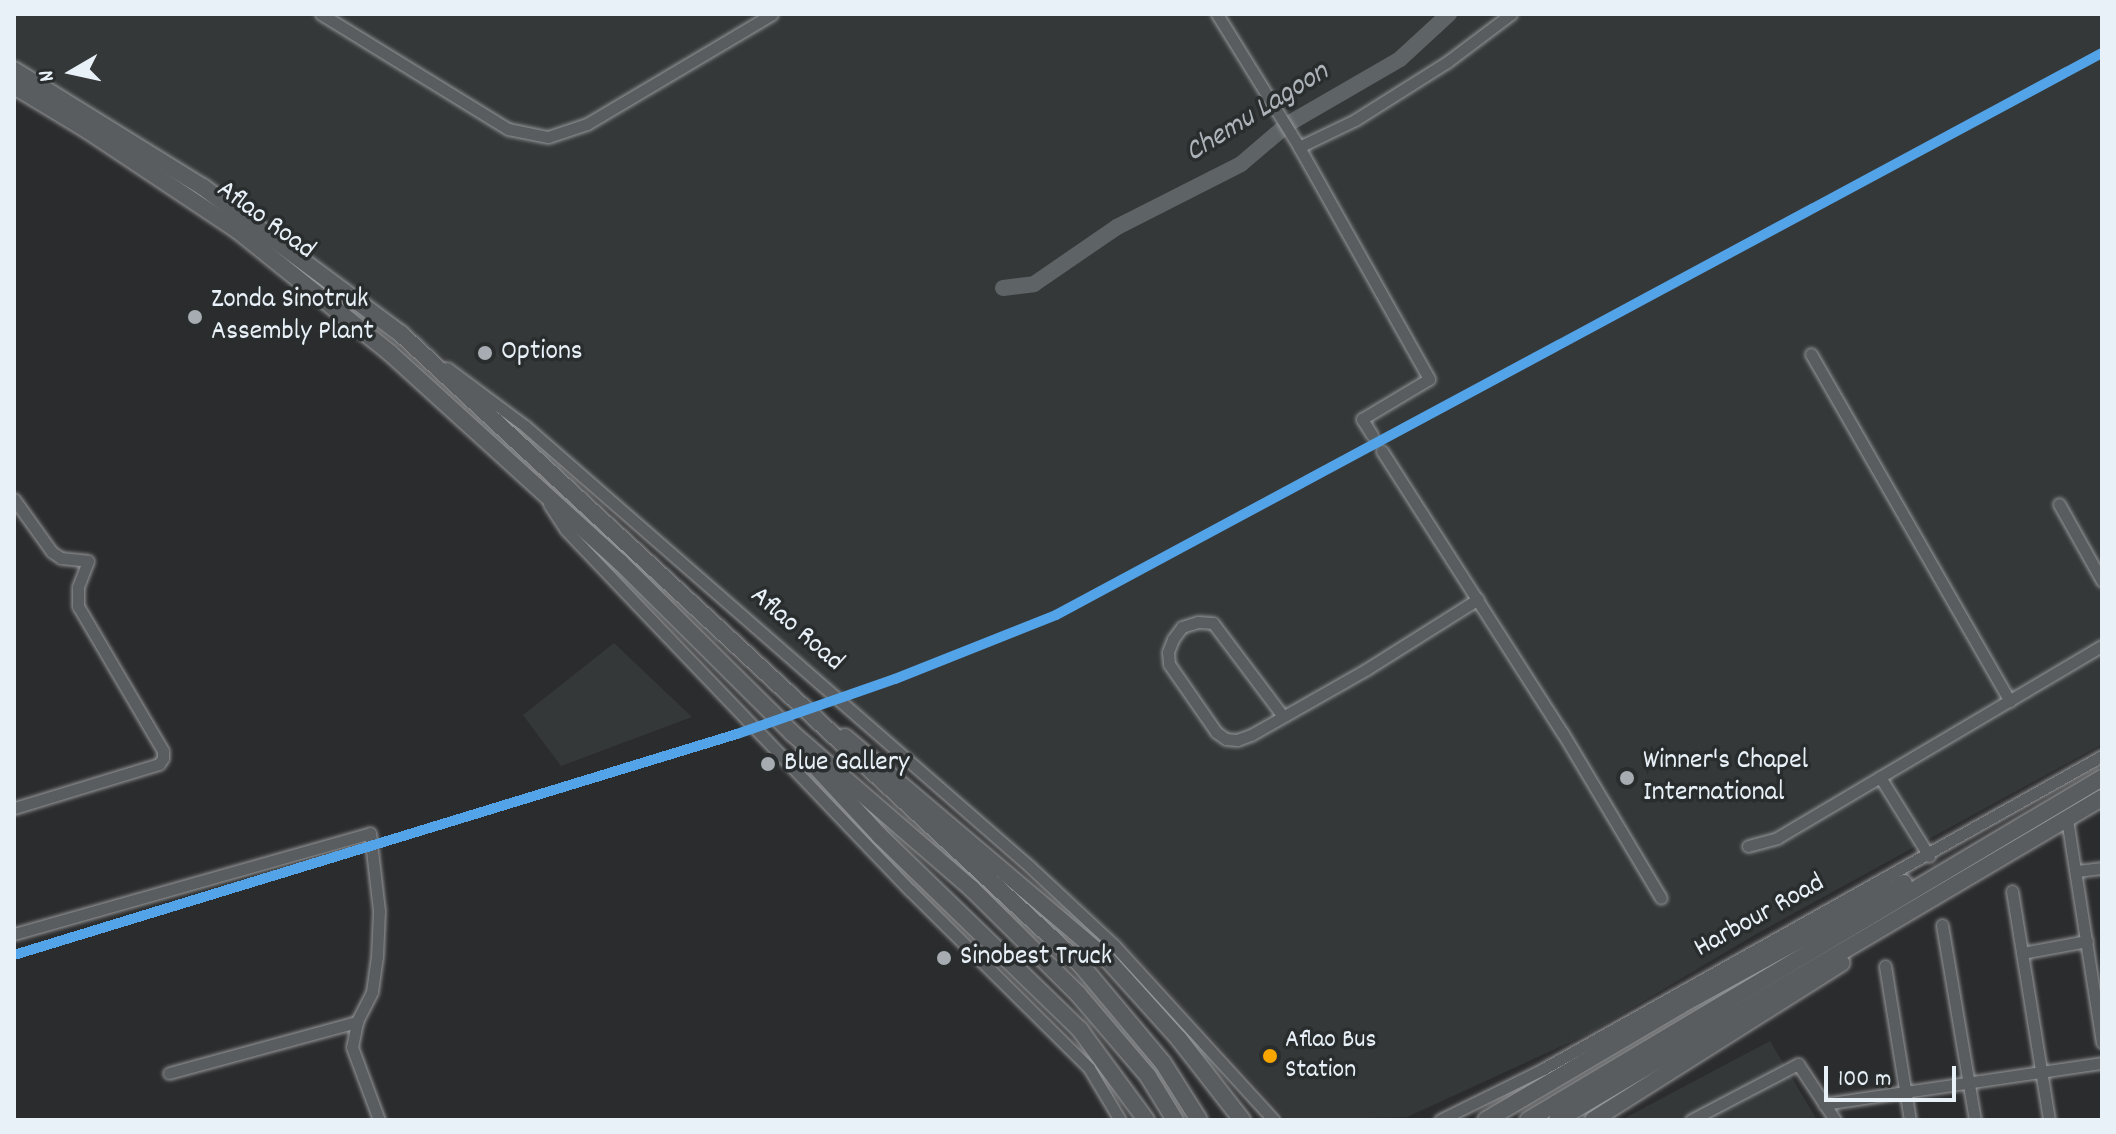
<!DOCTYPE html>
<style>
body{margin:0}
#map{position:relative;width:2116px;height:1134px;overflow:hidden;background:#2b2c2d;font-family:Dekko,sans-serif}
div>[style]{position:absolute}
.built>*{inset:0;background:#353839}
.river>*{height:16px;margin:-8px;padding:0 8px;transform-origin:8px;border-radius:8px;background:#5e6365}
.roads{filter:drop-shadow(0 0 2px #96989a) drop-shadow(0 0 2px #96989a)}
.minor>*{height:11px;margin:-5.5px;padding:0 5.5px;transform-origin:5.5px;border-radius:5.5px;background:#5a5d60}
.highway>*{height:16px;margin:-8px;padding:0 8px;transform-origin:8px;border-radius:8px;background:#5a5d60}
.rail-1>*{height:10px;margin:-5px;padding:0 5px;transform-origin:5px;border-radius:5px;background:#53a3e8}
.dots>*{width:22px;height:22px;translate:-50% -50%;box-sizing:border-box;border:4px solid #2a2d2e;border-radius:50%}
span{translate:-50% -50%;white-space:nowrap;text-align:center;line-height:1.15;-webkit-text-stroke:7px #2a2d2e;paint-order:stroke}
.bus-label{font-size:26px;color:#e8f1f8}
.left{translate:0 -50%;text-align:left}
.street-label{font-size:28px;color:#e8f1f8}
.poi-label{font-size:28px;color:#e8f1f8}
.water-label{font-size:30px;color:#acb3b9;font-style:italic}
.frame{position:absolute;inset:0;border:16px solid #e8f1f8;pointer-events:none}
.north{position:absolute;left:32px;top:32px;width:80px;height:80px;-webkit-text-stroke:6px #2a2d2e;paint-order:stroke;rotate:261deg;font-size:22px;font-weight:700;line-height:32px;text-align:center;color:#e8f1f8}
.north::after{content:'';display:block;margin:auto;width:28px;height:36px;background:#e8f1f8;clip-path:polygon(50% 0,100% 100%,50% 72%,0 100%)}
.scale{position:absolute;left:1824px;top:1066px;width:132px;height:36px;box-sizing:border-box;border:4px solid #e8f1f8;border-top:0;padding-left:10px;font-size:24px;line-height:28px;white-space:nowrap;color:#e8f1f8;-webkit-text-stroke:6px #2a2d2e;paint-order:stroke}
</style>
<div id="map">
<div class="built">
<div style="clip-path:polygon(14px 14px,2102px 14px,2102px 744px,1758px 933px,1588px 1034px,1407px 1117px,1287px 1120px,1127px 947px,1075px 899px,544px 438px,465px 373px,282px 237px,195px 175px,14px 61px)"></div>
<div style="clip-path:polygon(614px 643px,692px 717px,561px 766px,523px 715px)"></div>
<div style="clip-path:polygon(1770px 1041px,1817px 1120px,1621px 1120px)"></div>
</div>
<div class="river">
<div style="left:1003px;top:288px;width:31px;rotate:-7deg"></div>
<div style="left:1034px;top:284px;width:101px;rotate:-34.5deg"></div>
<div style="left:1117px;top:227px;width:139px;rotate:-26.9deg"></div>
<div style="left:1241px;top:164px;width:62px;rotate:-40.4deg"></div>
<div style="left:1288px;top:124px;width:129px;rotate:-30.1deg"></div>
<div style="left:1400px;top:59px;width:67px;rotate:-42.6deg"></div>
</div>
<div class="roads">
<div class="minor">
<div style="left:321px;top:14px;width:220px;rotate:31.6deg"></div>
<div style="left:508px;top:129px;width:41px;rotate:11.3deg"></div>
<div style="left:548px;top:137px;width:41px;rotate:-18.4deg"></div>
<div style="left:587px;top:124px;width:215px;rotate:-30.7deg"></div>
<div style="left:1217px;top:14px;width:156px;rotate:58.3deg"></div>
<div style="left:1299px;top:147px;width:266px;rotate:60.7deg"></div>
<div style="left:1429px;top:379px;width:78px;rotate:149.2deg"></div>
<div style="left:1362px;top:419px;width:19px;rotate:58deg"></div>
<div style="left:1299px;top:147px;width:62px;rotate:-25.7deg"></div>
<div style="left:1355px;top:120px;width:109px;rotate:-32.2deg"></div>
<div style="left:1447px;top:62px;width:80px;rotate:-36.9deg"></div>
<div style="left:1811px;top:354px;width:400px;rotate:60.2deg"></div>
<div style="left:447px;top:368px;width:97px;rotate:36.6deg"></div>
<div style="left:525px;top:426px;width:669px;rotate:41.12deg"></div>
<div style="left:1029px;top:866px;width:116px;rotate:42.9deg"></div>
<div style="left:1114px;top:945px;width:237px;rotate:47.6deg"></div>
<div style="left:1382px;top:451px;width:334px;rotate:57.4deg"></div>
<div style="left:1562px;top:732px;width:193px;rotate:59.2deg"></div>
<div style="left:14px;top:499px;width:65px;rotate:54.4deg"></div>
<div style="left:52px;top:552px;width:11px;rotate:34deg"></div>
<div style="left:61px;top:558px;width:27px;rotate:6deg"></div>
<div style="left:88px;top:561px;width:28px;rotate:111deg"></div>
<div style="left:78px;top:587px;width:19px;rotate:90deg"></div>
<div style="left:78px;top:606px;width:168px;rotate:59.6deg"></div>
<div style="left:163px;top:751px;width:7px;rotate:90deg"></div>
<div style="left:163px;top:758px;width:7px;rotate:124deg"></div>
<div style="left:159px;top:764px;width:152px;rotate:163.1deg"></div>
<div style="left:549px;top:504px;width:31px;rotate:57deg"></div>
<div style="left:566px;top:530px;width:145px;rotate:46.4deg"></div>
<div style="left:666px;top:635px;width:353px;rotate:46.3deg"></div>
<div style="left:910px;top:890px;width:252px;rotate:44.8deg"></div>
<div style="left:1089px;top:1068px;width:61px;rotate:59.2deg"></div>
<div style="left:2059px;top:504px;width:88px;rotate:60.8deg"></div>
<div style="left:1282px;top:715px;width:115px;rotate:-126.9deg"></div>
<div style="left:1213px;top:623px;width:15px;rotate:-176deg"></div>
<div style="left:1198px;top:622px;width:17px;rotate:163deg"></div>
<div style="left:1182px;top:627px;width:15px;rotate:127deg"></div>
<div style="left:1173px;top:639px;width:14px;rotate:111deg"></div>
<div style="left:1168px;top:652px;width:12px;rotate:85deg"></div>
<div style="left:1169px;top:664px;width:83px;rotate:55.3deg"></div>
<div style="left:1216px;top:732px;width:12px;rotate:35deg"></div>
<div style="left:1226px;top:739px;width:11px;rotate:5deg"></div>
<div style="left:1237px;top:740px;width:15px;rotate:-20deg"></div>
<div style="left:1251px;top:735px;width:133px;rotate:-29.6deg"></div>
<div style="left:1367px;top:669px;width:131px;rotate:-32.2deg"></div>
<div style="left:1880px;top:777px;width:93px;rotate:58.2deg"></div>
<div style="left:2067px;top:819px;width:226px;rotate:81.1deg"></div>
<div style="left:1748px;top:846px;width:30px;rotate:-15deg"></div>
<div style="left:1777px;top:838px;width:377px;rotate:-30.6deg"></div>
<div style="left:2077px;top:871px;width:25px;rotate:-7deg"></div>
<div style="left:2012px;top:891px;width:232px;rotate:80.8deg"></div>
<div style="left:1942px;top:925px;width:198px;rotate:80.4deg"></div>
<div style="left:14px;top:934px;width:370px;rotate:-15.8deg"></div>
<div style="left:370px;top:833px;width:79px;rotate:83.4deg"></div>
<div style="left:379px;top:911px;width:45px;rotate:92.5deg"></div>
<div style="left:377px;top:956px;width:36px;rotate:98deg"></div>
<div style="left:372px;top:992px;width:34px;rotate:117deg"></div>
<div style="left:357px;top:1022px;width:25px;rotate:101deg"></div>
<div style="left:352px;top:1047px;width:78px;rotate:69.7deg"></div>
<div style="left:2022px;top:953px;width:66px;rotate:-10.5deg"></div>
<div style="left:1885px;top:966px;width:156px;rotate:80.8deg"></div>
<div style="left:169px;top:1073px;width:195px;rotate:-15.2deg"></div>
<div style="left:1824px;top:1104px;width:281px;rotate:-8.4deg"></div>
<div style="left:1440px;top:1120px;width:115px;rotate:-26.3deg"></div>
<div style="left:1543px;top:1069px;width:641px;rotate:-29.25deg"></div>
<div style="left:1691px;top:1120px;width:121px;rotate:-27.6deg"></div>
<div style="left:1798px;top:1064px;width:67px;rotate:56.5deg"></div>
</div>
<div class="highway">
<div style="left:14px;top:70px;width:222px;rotate:31.8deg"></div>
<div style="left:203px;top:187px;width:247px;rotate:36.6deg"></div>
<div style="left:401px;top:334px;width:928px;rotate:42.86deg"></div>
<div style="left:1081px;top:965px;width:128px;rotate:50.1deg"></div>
<div style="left:1163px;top:1063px;width:67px;rotate:57.7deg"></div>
<div style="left:14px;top:86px;width:85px;rotate:31.1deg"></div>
<div style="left:87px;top:130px;width:180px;rotate:33.7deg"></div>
<div style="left:237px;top:230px;width:196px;rotate:38.8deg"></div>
<div style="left:390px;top:353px;width:311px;rotate:42.3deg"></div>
<div style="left:620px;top:562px;width:243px;rotate:44.8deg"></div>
<div style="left:792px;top:733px;width:237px;rotate:40.9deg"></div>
<div style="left:971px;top:888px;width:151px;rotate:44.7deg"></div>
<div style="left:1078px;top:994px;width:108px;rotate:49.5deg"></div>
<div style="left:1148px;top:1076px;width:52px;rotate:58.5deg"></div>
<div style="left:845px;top:737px;width:343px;rotate:40.3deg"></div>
<div style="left:1107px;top:959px;width:108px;rotate:48deg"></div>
<div style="left:1179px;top:1039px;width:103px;rotate:52.1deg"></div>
<div style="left:804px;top:754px;width:112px;rotate:47.2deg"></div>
<div style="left:880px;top:836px;width:279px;rotate:44.1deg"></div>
<div style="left:1080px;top:1030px;width:112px;rotate:53.7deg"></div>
<div style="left:1486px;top:1120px;width:226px;rotate:-30.5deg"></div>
<div style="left:1681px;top:1005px;width:254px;rotate:-28.7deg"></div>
<div style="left:1528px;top:1120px;width:668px;rotate:-30.79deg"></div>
<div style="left:1557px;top:1120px;width:633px;rotate:-30.58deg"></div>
<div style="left:1593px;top:1120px;width:294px;rotate:-32.3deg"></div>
</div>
</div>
<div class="rail-1">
<div style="left:14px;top:955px;width:756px;rotate:-17deg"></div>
<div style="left:737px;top:734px;width:167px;rotate:-19.2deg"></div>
<div style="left:895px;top:679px;width:173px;rotate:-21.7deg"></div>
<div style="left:1056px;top:615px;width:1187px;rotate:-28.25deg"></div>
</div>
<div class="dots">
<div style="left:195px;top:317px;background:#a6acb1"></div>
<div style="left:485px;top:353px;background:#a6acb1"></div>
<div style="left:768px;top:764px;background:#a6acb1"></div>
<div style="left:1627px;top:778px;background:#a6acb1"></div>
<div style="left:944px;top:958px;background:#a6acb1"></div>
<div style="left:1270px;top:1056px;background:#f7a600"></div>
</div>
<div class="bus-label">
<span class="left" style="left:1285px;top:1056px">Aflao Bus<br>Station</span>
</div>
<div class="street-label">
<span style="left:265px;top:221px;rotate:36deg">Aflao Road</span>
<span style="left:796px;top:630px;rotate:41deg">Aflao Road</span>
<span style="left:1760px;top:917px;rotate:-29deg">Harbour Road</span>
</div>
<div class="poi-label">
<span class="left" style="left:211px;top:317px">Zonda Sinotruk<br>Assembly Plant</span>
<span class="left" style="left:501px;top:353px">Options</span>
<span class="left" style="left:1643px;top:778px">Winner's Chapel<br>International</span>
<span class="left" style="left:784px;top:764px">Blue Gallery</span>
<span class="left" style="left:960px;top:958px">Sinobest Truck</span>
</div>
<div class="water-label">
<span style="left:1258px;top:114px;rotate:-32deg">Chemu Lagoon</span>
</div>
<div class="frame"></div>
<div class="north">N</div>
<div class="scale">100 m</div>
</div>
